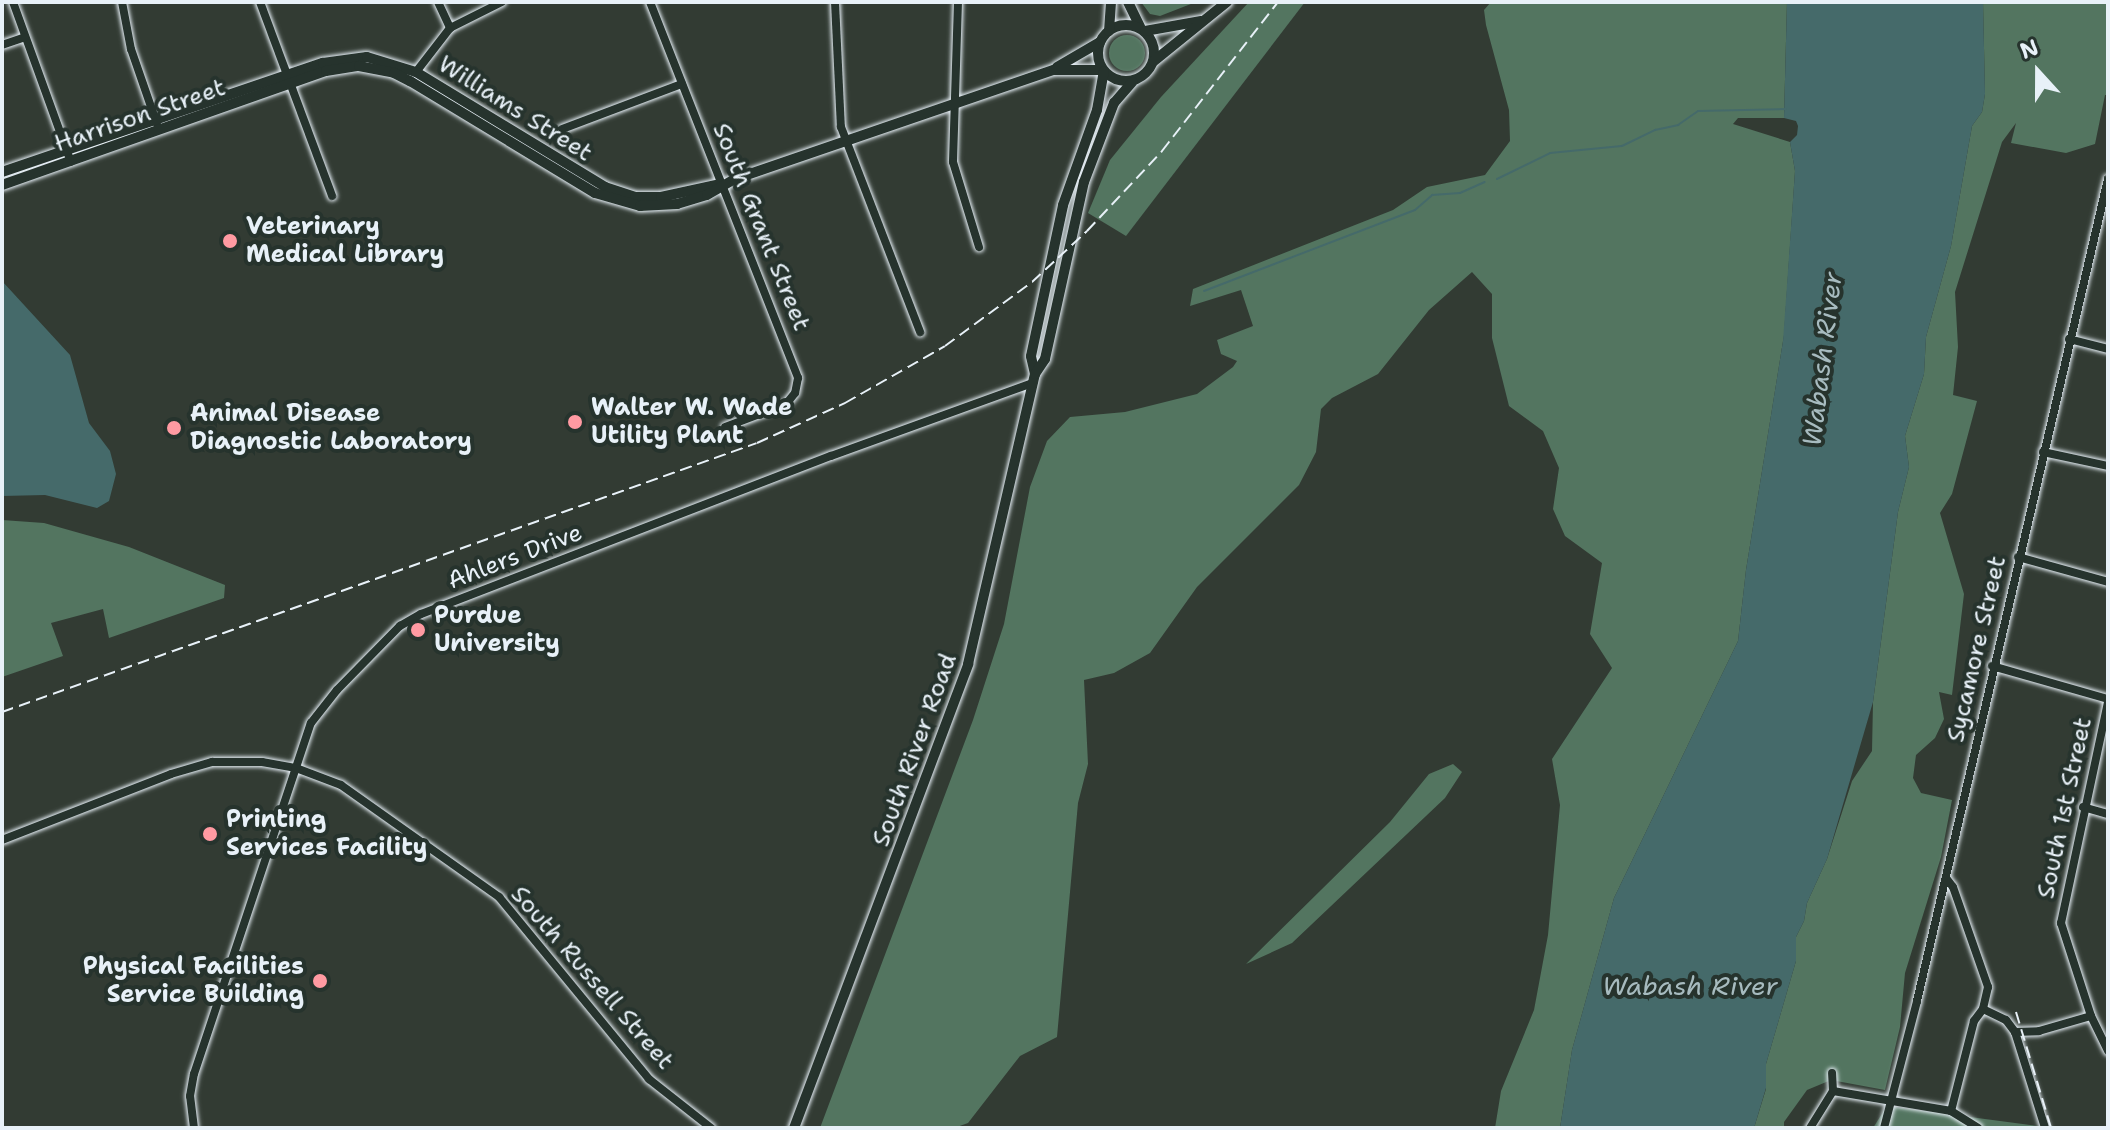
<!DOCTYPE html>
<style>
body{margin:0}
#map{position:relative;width:2110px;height:1130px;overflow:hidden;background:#323b33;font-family:"Shantell Sans",sans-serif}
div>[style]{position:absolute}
.green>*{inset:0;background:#537560}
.round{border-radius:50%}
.water>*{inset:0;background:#456a6a}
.stream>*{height:2px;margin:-1px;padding:0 1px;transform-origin:1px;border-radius:1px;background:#456a6a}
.roads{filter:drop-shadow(0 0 2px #e8f1f8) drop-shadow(0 0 2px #e8f1f8)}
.minor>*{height:8px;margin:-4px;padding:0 4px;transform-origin:4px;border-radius:4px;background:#26332d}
.major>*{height:10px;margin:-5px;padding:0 5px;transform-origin:5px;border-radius:5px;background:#26332d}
.major>.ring{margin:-5px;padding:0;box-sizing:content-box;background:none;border:10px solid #26332d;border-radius:50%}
.rail>*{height:2px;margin-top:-1px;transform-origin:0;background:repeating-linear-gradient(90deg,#e8f1f8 0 12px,transparent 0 18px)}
.dots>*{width:22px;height:22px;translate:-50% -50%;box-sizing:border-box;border:4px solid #26332d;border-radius:50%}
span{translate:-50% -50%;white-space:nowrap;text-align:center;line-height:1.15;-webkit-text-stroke:8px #26332d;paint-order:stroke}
.street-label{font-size:24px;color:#e8f1f8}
.poi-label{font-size:24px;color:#e8f1f8;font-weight:700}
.left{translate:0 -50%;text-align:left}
.right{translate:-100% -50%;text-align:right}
.water-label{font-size:26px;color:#a7bbbf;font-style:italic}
.frame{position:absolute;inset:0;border:4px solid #e8f1f8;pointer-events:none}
.north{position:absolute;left:1998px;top:32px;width:80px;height:80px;-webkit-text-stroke:6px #26332d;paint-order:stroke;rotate:339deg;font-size:22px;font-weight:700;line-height:32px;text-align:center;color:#e8f1f8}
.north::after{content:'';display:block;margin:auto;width:28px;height:36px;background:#e8f1f8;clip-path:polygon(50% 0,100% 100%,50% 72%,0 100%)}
</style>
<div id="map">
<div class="green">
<div style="clip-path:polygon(1141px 2px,1196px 2px,1160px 16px,1150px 14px)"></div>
<div style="clip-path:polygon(1249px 2px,1305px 2px,1126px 236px,1088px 213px,1110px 160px,1161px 97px)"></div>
<div style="clip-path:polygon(1491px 2px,1787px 2px,1784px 118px,1738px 118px,1733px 124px,1790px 142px,1795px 171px,1784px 335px,1746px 570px,1738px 641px,1614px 898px,1572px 1050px,1560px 1128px,1495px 1128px,1501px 1091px,1534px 1010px,1548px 935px,1560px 805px,1552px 759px,1612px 668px,1590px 634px,1602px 563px,1565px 536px,1553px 509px,1559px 468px,1543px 431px,1509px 406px,1492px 338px,1492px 294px,1472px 272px,1429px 310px,1378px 374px,1332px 398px,1321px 409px,1316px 452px,1299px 485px,1197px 587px,1150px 653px,1114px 673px,1084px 680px,1088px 764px,1078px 803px,1057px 1037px,1020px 1056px,968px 1123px,954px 1128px,820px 1128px,973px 720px,1004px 624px,1030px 487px,1047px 441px,1070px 417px,1125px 412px,1197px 394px,1233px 367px,1237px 361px,1221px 354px,1217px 340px,1253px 326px,1241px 290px,1190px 306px,1193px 289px,1393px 210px,1427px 187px,1485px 175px,1510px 141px,1509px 110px,1486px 25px,1484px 10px)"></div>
<div style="clip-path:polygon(1983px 2px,2108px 2px,2108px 95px,2105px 95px,2095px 144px,2066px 153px,2011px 143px,2016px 123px,2002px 142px,1955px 292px,1958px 347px,1953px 395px,1977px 401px,1952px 494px,1940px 513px,1964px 594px,1952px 695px,1939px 692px,1944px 719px,1935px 738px,1916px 755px,1913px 778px,1921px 793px,1952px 800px,1941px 857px,1905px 973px,1900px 1027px,1885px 1090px,1831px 1080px,1807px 1090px,1784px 1122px,1784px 1128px,1754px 1128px,1766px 1089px,1766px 1064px,1796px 961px,1796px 937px,1804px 921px,1807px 903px,1827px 859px,1852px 781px,1872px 751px,1873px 702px,1898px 512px,1909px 467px,1905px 436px,1924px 374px,1926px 337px,1951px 246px,1972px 126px,1982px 112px,1985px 94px)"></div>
<div class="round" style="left:1109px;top:35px;width:36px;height:36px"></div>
<div style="clip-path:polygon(2px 520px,44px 523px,129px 547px,225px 585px,224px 598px,109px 638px,103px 609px,51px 623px,63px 656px,2px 677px)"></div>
<div style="clip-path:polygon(1453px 764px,1462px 772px,1445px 798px,1292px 943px,1246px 964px,1390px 822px,1429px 774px)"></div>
<div style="clip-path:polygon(1887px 1106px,2037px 1126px,2037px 1128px,1873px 1128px)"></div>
</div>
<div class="water">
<div style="clip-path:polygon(1787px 2px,1983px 2px,1985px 94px,1982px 112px,1972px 126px,1951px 246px,1926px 337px,1924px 374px,1905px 436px,1909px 467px,1898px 512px,1873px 702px,1827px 859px,1807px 903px,1804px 921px,1796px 937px,1796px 961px,1766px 1064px,1766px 1088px,1754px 1128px,1560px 1128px,1572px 1050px,1614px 898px,1738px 641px,1746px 570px,1783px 341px,1795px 171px,1790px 142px,1797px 135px,1798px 126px,1796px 121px,1784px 118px)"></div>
<div style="clip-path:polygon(2px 281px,70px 355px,89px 423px,110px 451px,116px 474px,109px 501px,97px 508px,45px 495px,2px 496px)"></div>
</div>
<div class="stream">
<div style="left:1497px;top:179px;width:59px;rotate:-26.1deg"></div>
<div style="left:1550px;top:153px;width:72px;rotate:-5.6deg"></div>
<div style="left:1622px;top:146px;width:37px;rotate:-26deg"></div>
<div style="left:1655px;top:130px;width:24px;rotate:-12deg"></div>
<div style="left:1678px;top:125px;width:24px;rotate:-35deg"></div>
<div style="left:1698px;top:111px;width:88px;rotate:-1.3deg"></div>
<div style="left:1204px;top:291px;width:226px;rotate:-21deg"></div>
<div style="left:1415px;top:210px;width:23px;rotate:-41deg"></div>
<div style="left:1432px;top:195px;width:28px;rotate:-4deg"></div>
<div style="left:1460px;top:193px;width:27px;rotate:-24deg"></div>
</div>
<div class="roads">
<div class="minor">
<div style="left:13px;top:2px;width:170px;rotate:70.1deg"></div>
<div style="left:122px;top:2px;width:48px;rotate:79.2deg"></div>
<div style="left:131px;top:49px;width:79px;rotate:70.9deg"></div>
<div style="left:260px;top:2px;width:207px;rotate:69.6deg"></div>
<div style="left:438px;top:2px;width:29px;rotate:65deg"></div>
<div style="left:650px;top:2px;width:404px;rotate:68.5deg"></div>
<div style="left:798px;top:378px;width:15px;rotate:101deg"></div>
<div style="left:795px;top:393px;width:14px;rotate:129deg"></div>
<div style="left:786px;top:404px;width:65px;rotate:159.3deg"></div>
<div style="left:835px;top:2px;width:125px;rotate:87.3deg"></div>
<div style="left:841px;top:127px;width:220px;rotate:68.9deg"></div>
<div style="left:958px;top:2px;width:160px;rotate:91.8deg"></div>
<div style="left:953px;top:162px;width:89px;rotate:73deg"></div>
<div style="left:2px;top:45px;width:24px;rotate:-19deg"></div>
<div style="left:416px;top:72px;width:56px;rotate:-52.3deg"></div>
<div style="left:450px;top:28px;width:58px;rotate:-26.6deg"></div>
<div style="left:562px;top:129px;width:128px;rotate:-20.6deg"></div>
<div style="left:2069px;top:339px;width:40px;rotate:14.4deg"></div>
<div style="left:2043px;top:452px;width:66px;rotate:12.2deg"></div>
<div style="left:2018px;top:557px;width:93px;rotate:15.5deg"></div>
<div style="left:1992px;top:666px;width:121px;rotate:15.9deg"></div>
<div style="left:2108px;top:702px;width:226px;rotate:102deg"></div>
<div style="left:2061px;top:923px;width:98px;rotate:72.1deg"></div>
<div style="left:2091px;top:1016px;width:39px;rotate:64deg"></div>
<div style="left:2083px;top:807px;width:26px;rotate:16deg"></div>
<div style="left:2px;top:840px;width:181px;rotate:-21.3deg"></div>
<div style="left:171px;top:774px;width:43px;rotate:-16.3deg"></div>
<div style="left:212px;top:762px;width:50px"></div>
<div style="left:262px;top:762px;width:35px;rotate:10deg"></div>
<div style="left:296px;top:768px;width:48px;rotate:20.7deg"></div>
<div style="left:341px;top:785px;width:194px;rotate:35.3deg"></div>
<div style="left:499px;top:897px;width:236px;rotate:50.5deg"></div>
<div style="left:649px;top:1079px;width:79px;rotate:38.3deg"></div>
<div style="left:1946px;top:878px;width:11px;rotate:52deg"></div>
<div style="left:1953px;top:887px;width:106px;rotate:70.7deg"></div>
<div style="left:1988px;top:987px;width:23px;rotate:103deg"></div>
<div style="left:1983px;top:1009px;width:15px;rotate:127deg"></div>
<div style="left:1974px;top:1021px;width:93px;rotate:104.3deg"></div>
<div style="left:1983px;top:1009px;width:25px;rotate:26deg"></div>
<div style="left:2006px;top:1020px;width:15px;rotate:53deg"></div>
<div style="left:2015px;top:1032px;width:24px;rotate:-2deg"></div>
<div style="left:2039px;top:1031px;width:54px;rotate:-16.1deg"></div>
<div style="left:2015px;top:1032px;width:101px;rotate:72.6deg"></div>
<div style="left:1833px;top:1091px;width:120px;rotate:9.6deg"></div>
<div style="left:1951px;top:1111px;width:32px;rotate:32deg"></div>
<div style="left:194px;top:1128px;width:32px;rotate:-97deg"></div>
<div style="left:190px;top:1096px;width:22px;rotate:-80deg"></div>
<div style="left:194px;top:1074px;width:370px;rotate:-71.6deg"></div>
<div style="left:311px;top:723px;width:42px;rotate:-51.8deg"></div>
<div style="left:337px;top:690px;width:90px;rotate:-45.5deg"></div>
<div style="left:400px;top:626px;width:24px;rotate:-30deg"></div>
<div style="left:421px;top:614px;width:439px;rotate:-21.1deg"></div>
<div style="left:831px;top:456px;width:215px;rotate:-19.9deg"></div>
<div style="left:1810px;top:1128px;width:44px;rotate:-58.1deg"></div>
<div style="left:1833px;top:1091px;width:18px;rotate:-93deg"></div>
<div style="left:1884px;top:1128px;width:131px;rotate:-75.4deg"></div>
<div style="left:1917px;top:1001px;width:844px;rotate:-76.92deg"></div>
</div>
<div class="major">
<div style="left:1128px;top:2px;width:28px;rotate:64deg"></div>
<div class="ring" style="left:1098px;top:25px;width:46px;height:46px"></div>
<div style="left:1109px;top:31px;width:29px;rotate:-86deg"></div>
<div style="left:1145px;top:31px;width:57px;rotate:-10.1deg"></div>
<div style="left:1154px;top:61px;width:94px;rotate:-38.9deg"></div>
<div style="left:1057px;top:67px;width:50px;rotate:-30.2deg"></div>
<div style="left:2px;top:172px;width:339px;rotate:-18.8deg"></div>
<div style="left:323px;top:63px;width:44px;rotate:-7.8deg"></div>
<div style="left:367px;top:57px;width:51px;rotate:17deg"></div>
<div style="left:416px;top:72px;width:221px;rotate:31.3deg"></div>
<div style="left:605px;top:187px;width:32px;rotate:18deg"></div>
<div style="left:635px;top:197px;width:26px"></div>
<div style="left:661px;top:197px;width:60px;rotate:-12.4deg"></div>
<div style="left:2px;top:185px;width:343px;rotate:-19.4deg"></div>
<div style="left:326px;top:71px;width:33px;rotate:-9deg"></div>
<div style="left:359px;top:66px;width:36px;rotate:11deg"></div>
<div style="left:394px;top:73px;width:18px;rotate:27deg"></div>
<div style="left:410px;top:81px;width:216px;rotate:31.2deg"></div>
<div style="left:595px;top:193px;width:47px;rotate:16.1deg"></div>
<div style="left:640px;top:206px;width:37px;rotate:-3deg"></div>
<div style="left:677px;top:204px;width:31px;rotate:-17deg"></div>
<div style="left:707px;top:195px;width:32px;rotate:-30deg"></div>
<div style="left:735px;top:179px;width:337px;rotate:-18.9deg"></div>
<div style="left:1054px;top:70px;width:48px"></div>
<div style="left:1035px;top:374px;width:18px;rotate:-103deg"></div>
<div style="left:1031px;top:356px;width:154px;rotate:-78deg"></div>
<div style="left:1063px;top:205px;width:101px;rotate:-70.3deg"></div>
<div style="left:1097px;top:110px;width:39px;rotate:-80deg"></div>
<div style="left:794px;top:1128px;width:496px;rotate:-69.4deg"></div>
<div style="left:968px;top:664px;width:298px;rotate:-77deg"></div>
<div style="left:1035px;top:374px;width:18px;rotate:-56deg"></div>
<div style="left:1045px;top:359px;width:181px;rotate:-77.6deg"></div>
<div style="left:1084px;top:182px;width:85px;rotate:-69.2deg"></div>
<div style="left:1114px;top:103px;width:28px;rotate:-49deg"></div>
</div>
</div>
<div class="rail">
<div style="left:2px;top:712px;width:801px;rotate:-19.61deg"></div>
<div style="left:757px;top:443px;width:97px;rotate:-24.4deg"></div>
<div style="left:845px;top:403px;width:115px;rotate:-29.7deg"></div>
<div style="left:945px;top:346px;width:108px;rotate:-36.3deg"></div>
<div style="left:1032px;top:282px;width:75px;rotate:-42.8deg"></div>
<div style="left:1087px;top:231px;width:110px;rotate:-46.8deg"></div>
<div style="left:1162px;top:151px;width:189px;rotate:-52.1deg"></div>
<div style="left:2016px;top:1012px;width:121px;rotate:73.2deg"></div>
</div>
<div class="dots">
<div style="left:230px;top:241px;background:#ff9aa2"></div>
<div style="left:575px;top:422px;background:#ff9aa2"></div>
<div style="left:174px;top:428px;background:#ff9aa2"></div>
<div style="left:418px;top:630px;background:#ff9aa2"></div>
<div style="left:210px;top:834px;background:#ff9aa2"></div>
<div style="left:320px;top:981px;background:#ff9aa2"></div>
</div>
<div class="street-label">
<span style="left:515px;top:109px;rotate:32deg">Williams Street</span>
<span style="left:140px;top:116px;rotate:-19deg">Harrison Street</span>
<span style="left:761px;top:227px;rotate:68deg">South Grant Street</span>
<span style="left:515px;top:557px;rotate:-21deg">Ahlers Drive</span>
<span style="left:1977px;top:649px;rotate:-77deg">Sycamore Street</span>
<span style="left:915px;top:750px;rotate:-70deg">South River Road</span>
<span style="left:2065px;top:808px;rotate:-78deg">South 1st Street</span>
<span style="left:592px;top:978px;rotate:49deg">South Russell Street</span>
</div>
<div class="poi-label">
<span class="left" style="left:246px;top:241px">Veterinary<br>Medical Library</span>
<span class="left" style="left:591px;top:422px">Walter W. Wade<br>Utility Plant</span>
<span class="left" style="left:190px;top:428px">Animal Disease<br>Diagnostic Laboratory</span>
<span class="left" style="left:434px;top:630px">Purdue<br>University</span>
<span class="left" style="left:226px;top:834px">Printing<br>Services Facility</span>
<span class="right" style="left:304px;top:981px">Physical Facilities<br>Service Building</span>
</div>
<div class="water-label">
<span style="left:1822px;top:359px;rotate:-83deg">Wabash River</span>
<span style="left:1690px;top:986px">Wabash River</span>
</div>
<div class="frame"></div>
<div class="north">N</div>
</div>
